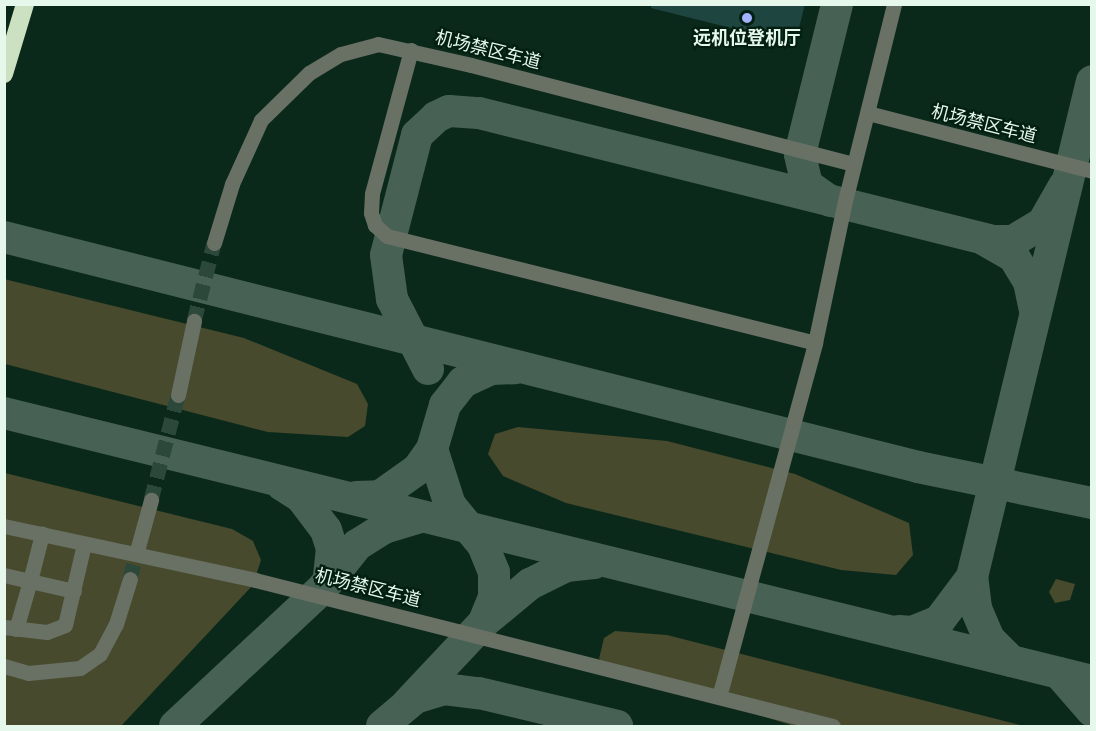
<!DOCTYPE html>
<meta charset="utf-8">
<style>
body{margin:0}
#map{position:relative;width:1096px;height:731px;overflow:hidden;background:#0b291a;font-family:Jost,"Noto Sans SC",sans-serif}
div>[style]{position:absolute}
.green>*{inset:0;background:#474a2c}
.taxiway>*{height:32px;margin:-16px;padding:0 16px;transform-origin:16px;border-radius:16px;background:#476254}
.building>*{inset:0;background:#1e453f}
.minor-tunnel>*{height:15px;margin-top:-7.5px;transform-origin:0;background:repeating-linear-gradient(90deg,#2c483a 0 15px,transparent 0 23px)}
.minor>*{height:15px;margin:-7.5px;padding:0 7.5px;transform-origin:7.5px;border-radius:7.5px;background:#697165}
.highway>*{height:18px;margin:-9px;padding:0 9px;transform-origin:9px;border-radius:9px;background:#cce1c2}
.dots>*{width:16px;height:16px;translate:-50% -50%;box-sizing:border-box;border:3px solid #021f11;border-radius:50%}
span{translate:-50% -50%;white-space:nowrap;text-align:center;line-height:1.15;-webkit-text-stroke:4.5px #021f11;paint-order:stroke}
.poi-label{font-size:18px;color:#e6f7ec;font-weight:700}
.street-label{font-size:18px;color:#e6f7ec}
.frame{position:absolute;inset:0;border:6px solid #e6f7ec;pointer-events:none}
</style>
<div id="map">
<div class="green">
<div style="clip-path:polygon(4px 279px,244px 338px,357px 384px,368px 404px,365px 426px,348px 437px,268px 432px,5px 364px)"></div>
<div style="clip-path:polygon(518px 427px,667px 441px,795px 474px,909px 523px,913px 555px,896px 575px,841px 570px,566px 503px,503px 476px,488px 454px,495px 434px)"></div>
<div style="clip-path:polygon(5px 473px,232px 529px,253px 541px,261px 560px,253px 585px,121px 726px,5px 726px)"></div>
<div style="clip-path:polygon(1056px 579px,1075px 584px,1070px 600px,1055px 603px,1049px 592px)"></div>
<div style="clip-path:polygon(615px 631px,667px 635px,1024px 726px,794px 726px,616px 671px,599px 659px,604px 638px)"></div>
</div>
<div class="taxiway">
<div style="left:830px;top:201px;width:28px;rotate:-145deg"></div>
<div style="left:807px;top:185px;width:32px;rotate:-103deg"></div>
<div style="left:800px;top:154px;width:154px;rotate:-76.1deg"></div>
<div style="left:4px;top:237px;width:942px;rotate:14.12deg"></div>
<div style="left:918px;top:467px;width:178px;rotate:11.7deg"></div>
<div style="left:983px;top:239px;width:36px;rotate:30deg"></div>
<div style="left:1014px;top:257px;width:29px;rotate:59deg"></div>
<div style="left:1029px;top:282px;width:29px;rotate:78deg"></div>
<div style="left:428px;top:369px;width:79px;rotate:-117.2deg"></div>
<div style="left:392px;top:299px;width:44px;rotate:-97.8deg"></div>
<div style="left:386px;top:255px;width:124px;rotate:-75.5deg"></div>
<div style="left:417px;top:135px;width:26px;rotate:-43deg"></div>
<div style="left:436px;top:117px;width:14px;rotate:-25deg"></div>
<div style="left:449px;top:111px;width:30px;rotate:4deg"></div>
<div style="left:479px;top:113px;width:530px;rotate:13.98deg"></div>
<div style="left:993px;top:241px;width:20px"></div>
<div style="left:1013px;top:241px;width:35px;rotate:-31deg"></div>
<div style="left:1043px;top:223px;width:43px;rotate:-60.4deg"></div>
<div style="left:4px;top:413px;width:1121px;rotate:13.84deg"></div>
<div style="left:432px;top:449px;width:59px;rotate:72.2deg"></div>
<div style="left:450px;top:505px;width:52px;rotate:50.5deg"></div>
<div style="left:483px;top:545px;width:29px;rotate:68deg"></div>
<div style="left:494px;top:572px;width:25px;rotate:90deg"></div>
<div style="left:494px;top:597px;width:27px;rotate:112deg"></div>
<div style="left:282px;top:485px;width:22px;rotate:32deg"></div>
<div style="left:301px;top:497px;width:41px;rotate:52.9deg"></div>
<div style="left:326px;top:530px;width:19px;rotate:72deg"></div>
<div style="left:332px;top:548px;width:29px;rotate:96deg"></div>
<div style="left:356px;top:497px;width:24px;rotate:-2deg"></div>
<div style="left:380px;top:496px;width:47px;rotate:-35.4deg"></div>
<div style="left:418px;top:469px;width:24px;rotate:-55deg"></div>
<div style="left:432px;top:449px;width:46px;rotate:-73.5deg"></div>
<div style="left:445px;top:405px;width:29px;rotate:-52deg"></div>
<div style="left:463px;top:382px;width:31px;rotate:-25deg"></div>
<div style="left:491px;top:369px;width:24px;rotate:-2deg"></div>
<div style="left:899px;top:631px;width:13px;rotate:4deg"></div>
<div style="left:912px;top:632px;width:29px;rotate:-22deg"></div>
<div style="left:939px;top:621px;width:55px;rotate:-53.1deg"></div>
<div style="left:1011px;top:661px;width:31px;rotate:-135deg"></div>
<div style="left:989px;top:639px;width:34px;rotate:-113deg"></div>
<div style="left:976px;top:608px;width:31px;rotate:-97deg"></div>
<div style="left:972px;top:577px;width:510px;rotate:-76.4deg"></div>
<div style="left:1059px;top:673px;width:50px;rotate:49deg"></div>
<div style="left:408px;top:703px;width:111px;rotate:-46.8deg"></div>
<div style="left:484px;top:622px;width:60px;rotate:-39.6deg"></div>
<div style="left:530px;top:584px;width:40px;rotate:-26.6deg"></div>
<div style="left:566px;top:566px;width:28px;rotate:-6deg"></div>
<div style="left:175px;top:726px;width:201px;rotate:-43deg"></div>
<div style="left:322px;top:589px;width:56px;rotate:-51.5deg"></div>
<div style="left:357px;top:545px;width:32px;rotate:-32deg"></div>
<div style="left:384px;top:528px;width:39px;rotate:-17deg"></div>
<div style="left:382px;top:726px;width:43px;rotate:-40.3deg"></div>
<div style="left:415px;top:698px;width:30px;rotate:-17deg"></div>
<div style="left:444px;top:689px;width:35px;rotate:7deg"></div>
<div style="left:479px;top:693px;width:142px;rotate:13.4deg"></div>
</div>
<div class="building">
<div style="clip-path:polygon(651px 4px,805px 4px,795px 44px,651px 8px)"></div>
</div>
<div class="minor-tunnel">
<div style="left:194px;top:321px;width:81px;rotate:-75.6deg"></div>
<div style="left:151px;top:500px;width:108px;rotate:-75.6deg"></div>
<div style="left:130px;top:579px;width:33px;rotate:-76deg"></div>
</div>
<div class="minor">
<div style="left:411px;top:50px;width:149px;rotate:105.2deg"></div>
<div style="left:372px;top:194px;width:19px;rotate:93deg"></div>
<div style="left:371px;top:213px;width:13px;rotate:72deg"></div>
<div style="left:375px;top:225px;width:16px;rotate:43deg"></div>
<div style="left:387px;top:236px;width:441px;rotate:14deg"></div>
<div style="left:868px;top:113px;width:231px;rotate:14.5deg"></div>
<div style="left:214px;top:243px;width:62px;rotate:-73deg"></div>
<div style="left:232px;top:184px;width:70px;rotate:-65.6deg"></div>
<div style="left:261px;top:120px;width:67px;rotate:-44.4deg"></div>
<div style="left:309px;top:73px;width:37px;rotate:-31deg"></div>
<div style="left:341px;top:54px;width:38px;rotate:-15deg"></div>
<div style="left:378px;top:44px;width:95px;rotate:12.7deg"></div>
<div style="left:471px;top:65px;width:395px;rotate:14.5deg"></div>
<div style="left:178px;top:395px;width:76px;rotate:-77.8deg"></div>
<div style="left:4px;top:526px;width:257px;rotate:12.1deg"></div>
<div style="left:255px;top:580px;width:596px;rotate:14.18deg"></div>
<div style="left:138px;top:547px;width:49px;rotate:-74.5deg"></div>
<div style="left:4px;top:575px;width:27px;rotate:13deg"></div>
<div style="left:30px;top:581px;width:49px;rotate:-75.7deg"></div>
<div style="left:4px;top:627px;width:43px;rotate:6.6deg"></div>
<div style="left:47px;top:632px;width:19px;rotate:-21deg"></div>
<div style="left:65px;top:625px;width:83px;rotate:-76.8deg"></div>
<div style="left:16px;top:629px;width:50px;rotate:-73.7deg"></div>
<div style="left:30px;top:581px;width:45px;rotate:12.8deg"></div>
<div style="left:4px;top:666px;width:25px;rotate:16deg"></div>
<div style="left:28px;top:673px;width:52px;rotate:-5.5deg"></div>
<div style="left:80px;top:668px;width:24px;rotate:-35deg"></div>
<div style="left:100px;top:654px;width:34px;rotate:-62deg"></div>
<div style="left:116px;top:624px;width:47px;rotate:-72.7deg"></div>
<div style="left:719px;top:697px;width:367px;rotate:-74.8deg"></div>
<div style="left:815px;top:343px;width:141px;rotate:-78.1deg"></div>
<div style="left:844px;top:205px;width:207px;rotate:-76deg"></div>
</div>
<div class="highway">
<div style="left:4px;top:74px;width:73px;rotate:-73.3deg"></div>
</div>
<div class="dots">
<div style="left:747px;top:18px;background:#a3b2fd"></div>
</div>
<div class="poi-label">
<span style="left:747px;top:38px">远机位登机厅</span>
</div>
<div class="street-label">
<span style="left:488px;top:50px;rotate:14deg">机场禁区车道</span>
<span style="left:984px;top:124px;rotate:14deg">机场禁区车道</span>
<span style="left:368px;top:588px;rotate:14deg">机场禁区车道</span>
</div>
<div class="frame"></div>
</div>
